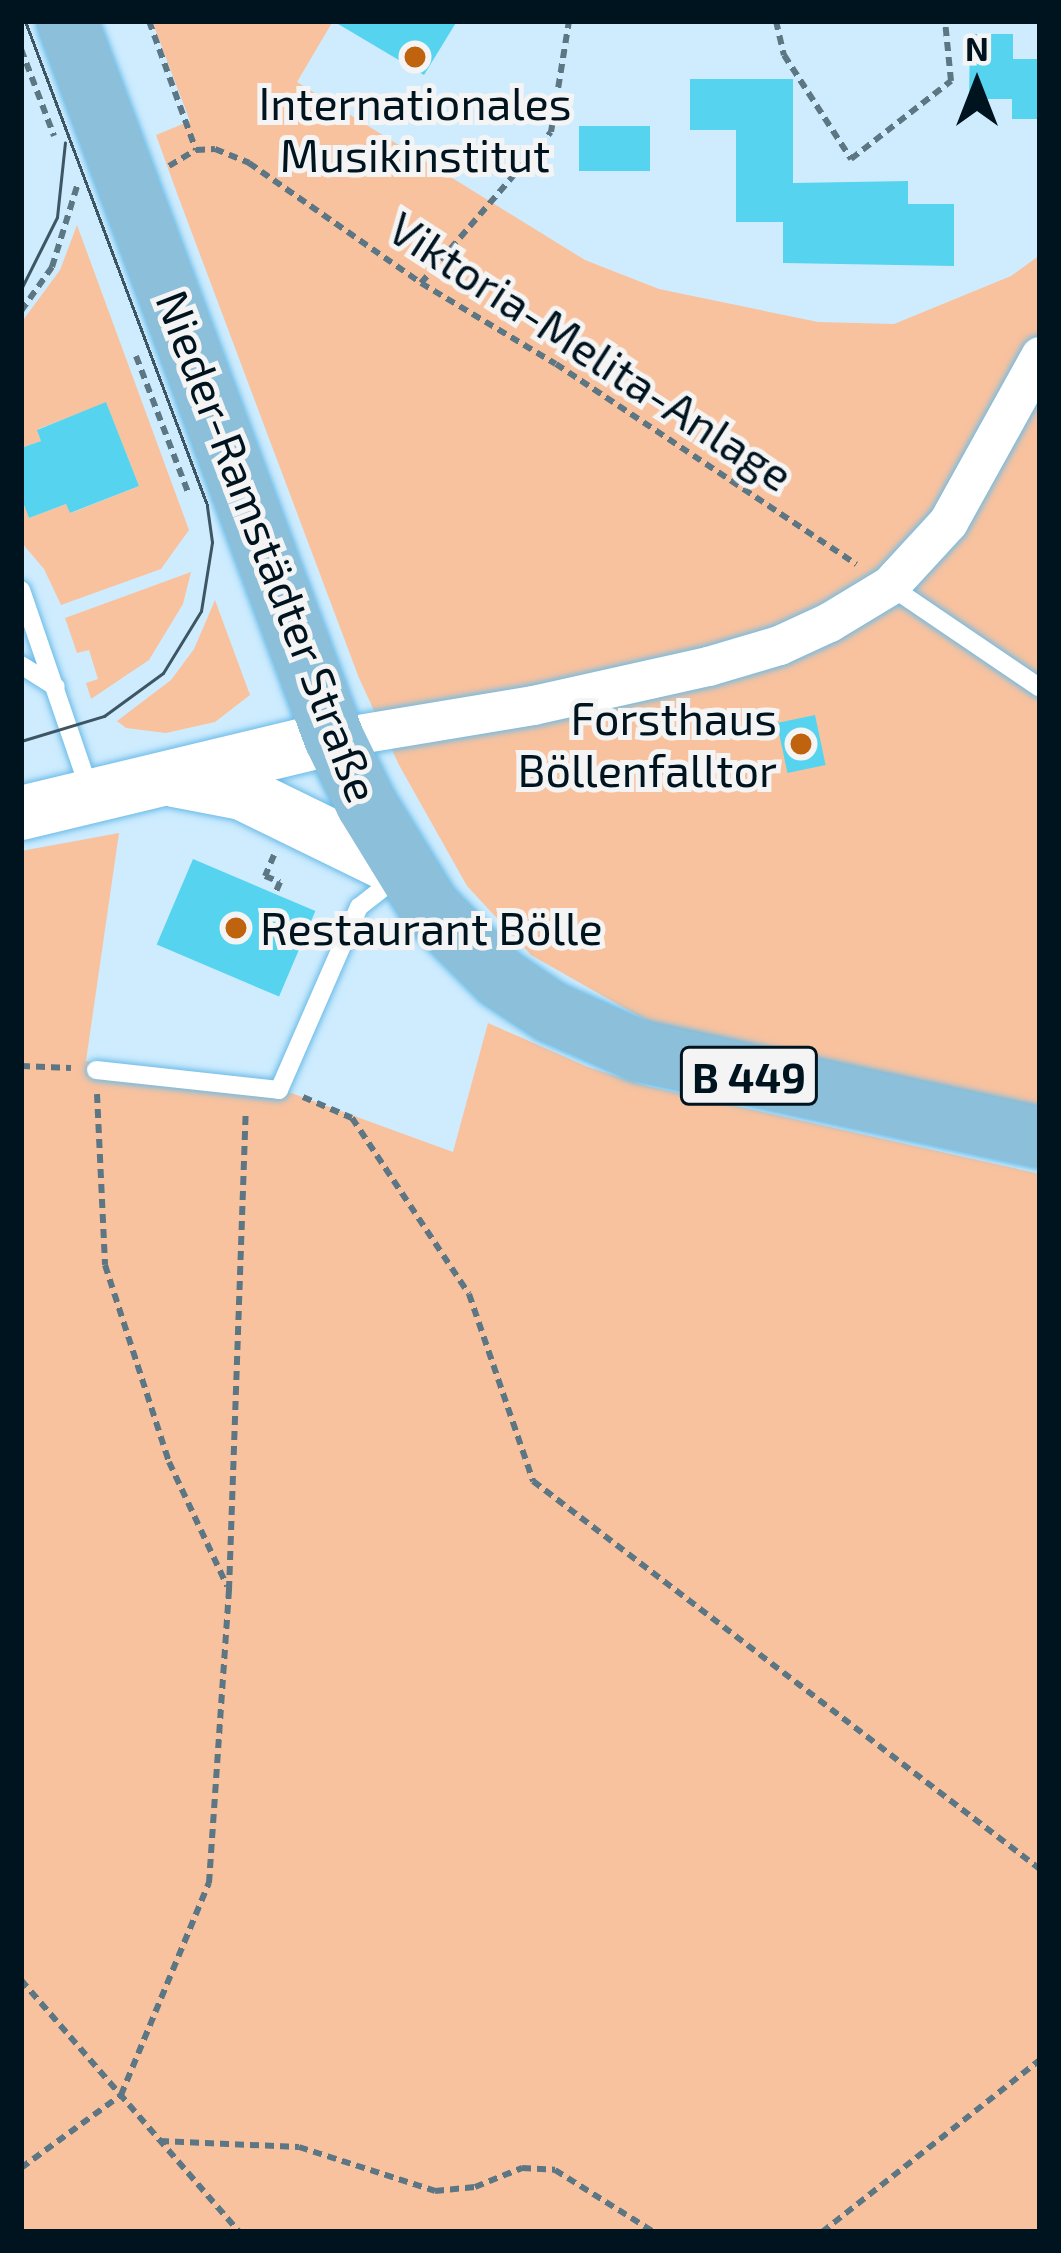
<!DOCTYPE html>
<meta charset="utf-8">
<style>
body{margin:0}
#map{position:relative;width:1061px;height:2253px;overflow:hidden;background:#ceecfe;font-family:"Exo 2",sans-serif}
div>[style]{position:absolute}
.green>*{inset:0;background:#f9c29e}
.building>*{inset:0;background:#56d4ef;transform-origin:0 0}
.path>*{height:6px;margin-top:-3px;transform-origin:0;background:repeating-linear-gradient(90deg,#5d7684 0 9px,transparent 0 15px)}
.roads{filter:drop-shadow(0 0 3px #6bbbe7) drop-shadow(0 0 3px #6bbbe7)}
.lane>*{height:18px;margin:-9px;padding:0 9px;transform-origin:9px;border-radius:9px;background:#fff}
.street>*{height:39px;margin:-19.5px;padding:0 19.5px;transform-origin:19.5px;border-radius:19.5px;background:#fff}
.secondary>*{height:54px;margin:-27px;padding:0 27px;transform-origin:27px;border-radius:27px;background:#fff}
.primary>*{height:60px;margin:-30px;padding:0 30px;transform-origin:30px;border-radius:30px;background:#8bbfda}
.tram>*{height:3px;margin:-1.5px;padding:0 1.5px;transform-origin:1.5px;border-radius:1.5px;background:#3e5563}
.dots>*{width:33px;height:33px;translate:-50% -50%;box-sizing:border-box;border:6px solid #f4f4f4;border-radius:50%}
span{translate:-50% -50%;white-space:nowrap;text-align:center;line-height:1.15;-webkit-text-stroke:10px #f4f4f4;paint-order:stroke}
.shield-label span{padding:3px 9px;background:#f4f4f4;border:3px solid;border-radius:9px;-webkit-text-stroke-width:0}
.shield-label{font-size:42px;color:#001420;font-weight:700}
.poi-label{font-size:45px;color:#001420}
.right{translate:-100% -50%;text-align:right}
.left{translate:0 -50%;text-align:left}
.street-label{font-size:45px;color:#001420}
.frame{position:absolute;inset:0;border:24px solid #001420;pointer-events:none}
.north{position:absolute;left:917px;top:24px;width:120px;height:120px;-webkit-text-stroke:9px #f4f4f4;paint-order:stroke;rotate:0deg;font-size:33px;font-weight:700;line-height:48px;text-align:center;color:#001420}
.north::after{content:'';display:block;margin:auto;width:42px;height:54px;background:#001420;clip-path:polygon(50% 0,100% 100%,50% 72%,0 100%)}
</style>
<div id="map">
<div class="green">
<div style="clip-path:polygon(152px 21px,333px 21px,297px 82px,585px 260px,659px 289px,818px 322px,894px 324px,1011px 276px,1040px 255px,1040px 1108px,654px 1025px,531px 955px,467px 886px,399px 765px,359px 678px,178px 196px,156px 135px,190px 121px)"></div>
<div style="clip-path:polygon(77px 225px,189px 530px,161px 569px,61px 605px,44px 569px,21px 542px,21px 497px,29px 518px,66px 504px,71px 513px,139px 486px,106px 403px,38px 429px,41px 441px,21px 448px,21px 323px,60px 270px)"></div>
<div style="clip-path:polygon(191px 572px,183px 604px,149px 660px,91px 699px,86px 683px,98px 679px,89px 650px,77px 653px,65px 618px)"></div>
<div style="clip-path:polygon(215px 600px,250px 695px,215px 722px,166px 733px,126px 728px,117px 721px,171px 680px,194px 649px)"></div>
<div style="clip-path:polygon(119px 833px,86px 1061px,272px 1086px,453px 1152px,488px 1023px,588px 1067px,647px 1086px,1040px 1174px,1040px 2232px,21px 2232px,21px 851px)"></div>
</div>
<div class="building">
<div style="clip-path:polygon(333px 21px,457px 21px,424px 75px)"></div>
<div style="clip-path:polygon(970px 34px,1013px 34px,1013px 59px,1040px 59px,1040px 119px,1012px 119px,1012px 99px,969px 99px)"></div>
<div style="clip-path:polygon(690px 79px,793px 79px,793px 183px,908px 181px,908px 204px,954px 204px,954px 266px,783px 263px,783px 222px,736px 222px,736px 130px,690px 130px)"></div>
<div style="left:650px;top:126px;width:45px;height:71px;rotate:90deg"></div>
<div style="clip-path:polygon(106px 402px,139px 486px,70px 513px,66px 504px,29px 518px,21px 497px,21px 448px,41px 441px,37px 430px)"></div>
<div style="left:815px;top:715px;width:51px;height:39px;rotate:78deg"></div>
<div style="left:193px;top:859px;width:133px;height:93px;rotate:23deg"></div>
</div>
<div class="path">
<div style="left:149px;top:21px;width:137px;rotate:70deg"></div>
<div style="left:776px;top:21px;width:35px;rotate:77deg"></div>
<div style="left:784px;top:55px;width:124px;rotate:57.2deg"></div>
<div style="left:851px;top:159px;width:127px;rotate:-38deg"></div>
<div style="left:951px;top:81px;width:60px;rotate:-95.7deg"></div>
<div style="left:21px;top:49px;width:93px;rotate:69.2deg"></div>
<div style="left:169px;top:166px;width:31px;rotate:-31deg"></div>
<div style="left:196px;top:150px;width:19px;rotate:-3deg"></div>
<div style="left:215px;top:149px;width:37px;rotate:22deg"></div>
<div style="left:249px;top:163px;width:210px;rotate:34.9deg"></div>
<div style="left:421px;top:283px;width:157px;rotate:31deg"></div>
<div style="left:556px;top:364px;width:361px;rotate:33.7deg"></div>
<div style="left:421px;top:283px;width:199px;rotate:-49.3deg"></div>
<div style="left:551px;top:132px;width:112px;rotate:-80.8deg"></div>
<div style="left:21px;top:311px;width:54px;rotate:-54.8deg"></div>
<div style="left:52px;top:267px;width:85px;rotate:-72.8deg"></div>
<div style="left:136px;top:356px;width:149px;rotate:69.1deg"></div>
<div style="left:274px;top:855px;width:23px;rotate:113deg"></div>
<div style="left:265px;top:876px;width:16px;rotate:22deg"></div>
<div style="left:280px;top:882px;width:13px;rotate:113deg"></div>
<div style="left:21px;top:1066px;width:50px;rotate:2.3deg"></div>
<div style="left:97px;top:1094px;width:171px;rotate:87.3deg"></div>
<div style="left:105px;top:1265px;width:207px;rotate:72deg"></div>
<div style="left:169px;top:1462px;width:137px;rotate:64.9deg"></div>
<div style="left:303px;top:1097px;width:53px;rotate:23.2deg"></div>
<div style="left:352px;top:1118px;width:211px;rotate:56.4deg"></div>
<div style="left:469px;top:1294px;width:198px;rotate:71.1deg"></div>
<div style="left:533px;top:1481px;width:638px;rotate:37.43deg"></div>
<div style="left:21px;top:1980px;width:333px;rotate:49.1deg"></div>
<div style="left:160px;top:2141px;width:139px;rotate:2.5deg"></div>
<div style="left:299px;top:2147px;width:143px;rotate:17.9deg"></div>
<div style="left:435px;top:2191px;width:40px;rotate:-5.7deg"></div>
<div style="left:475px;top:2187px;width:51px;rotate:-22deg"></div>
<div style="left:522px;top:2168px;width:33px;rotate:3deg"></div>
<div style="left:555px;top:2170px;width:117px;rotate:32.1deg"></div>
<div style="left:21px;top:2168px;width:124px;rotate:-36.1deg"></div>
<div style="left:121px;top:2095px;width:230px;rotate:-67.5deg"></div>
<div style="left:209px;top:1883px;width:294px;rotate:-86.1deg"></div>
<div style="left:229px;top:1590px;width:477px;rotate:-88deg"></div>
<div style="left:822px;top:2232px;width:278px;rotate:-38.3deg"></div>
</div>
<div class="roads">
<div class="lane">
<div style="left:890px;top:586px;width:181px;rotate:34.2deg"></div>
<div style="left:21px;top:590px;width:210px;rotate:71.1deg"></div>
<div style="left:21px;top:665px;width:41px;rotate:32.2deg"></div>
<div style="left:96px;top:1070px;width:184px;rotate:6.2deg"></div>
<div style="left:279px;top:1090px;width:200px;rotate:-66.4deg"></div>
<div style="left:359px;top:907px;width:47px;rotate:-38.1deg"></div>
</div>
<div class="street">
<div style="left:334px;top:738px;width:202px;rotate:-9.4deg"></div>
<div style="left:533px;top:705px;width:179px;rotate:-12.6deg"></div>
<div style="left:708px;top:666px;width:74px;rotate:-16.5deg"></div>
<div style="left:779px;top:645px;width:55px;rotate:-24.7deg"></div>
<div style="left:829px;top:622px;width:71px;rotate:-31.2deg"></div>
<div style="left:890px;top:585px;width:86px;rotate:-47.4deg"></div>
<div style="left:948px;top:522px;width:190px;rotate:-61deg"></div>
</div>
<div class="secondary">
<div style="left:174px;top:780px;width:69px;rotate:10.8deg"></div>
<div style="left:242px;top:793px;width:180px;rotate:26deg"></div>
<div style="left:21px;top:813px;width:322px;rotate:-13.5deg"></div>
</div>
<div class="primary">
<div style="left:67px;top:21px;width:765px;rotate:69.58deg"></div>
<div style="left:334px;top:738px;width:73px;rotate:64.1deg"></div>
<div style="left:366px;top:804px;width:122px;rotate:58.4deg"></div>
<div style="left:430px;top:908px;width:99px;rotate:45deg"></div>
<div style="left:500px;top:978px;width:61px;rotate:33.7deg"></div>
<div style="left:551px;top:1012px;width:96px;rotate:23.9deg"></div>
<div style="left:639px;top:1051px;width:410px;rotate:12.2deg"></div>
</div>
</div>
<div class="tram">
<div style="left:21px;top:289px;width:80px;rotate:-63.4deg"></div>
<div style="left:57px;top:217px;width:75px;rotate:-83.9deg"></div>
<div style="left:21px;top:741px;width:87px;rotate:-16.8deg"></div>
<div style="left:104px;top:716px;width:73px;rotate:-36.1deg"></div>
<div style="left:163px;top:673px;width:73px;rotate:-58.5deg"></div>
<div style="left:201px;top:611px;width:70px;rotate:-80.9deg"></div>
<div style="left:212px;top:542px;width:37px;rotate:-98deg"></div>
<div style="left:207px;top:505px;width:517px;rotate:-110.61deg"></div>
</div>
<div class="dots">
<div style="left:415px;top:57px;background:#bf630e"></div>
<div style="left:801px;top:744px;background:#bf630e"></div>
<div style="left:236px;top:928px;background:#bf630e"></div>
</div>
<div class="shield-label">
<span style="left:749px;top:1076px">B 449</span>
</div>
<div class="poi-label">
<span style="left:415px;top:129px">Internationales<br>Musikinstitut</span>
<span class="right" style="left:777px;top:744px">Forsthaus<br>Böllenfalltor</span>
<span class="left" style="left:260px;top:928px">Restaurant Bölle</span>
</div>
<div class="street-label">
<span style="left:591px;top:351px;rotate:33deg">Viktoria-Melita-Anlage</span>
<span style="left:268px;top:546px;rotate:69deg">Nieder-Ramstädter Straße</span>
</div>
<div class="frame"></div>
<div class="north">N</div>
</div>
